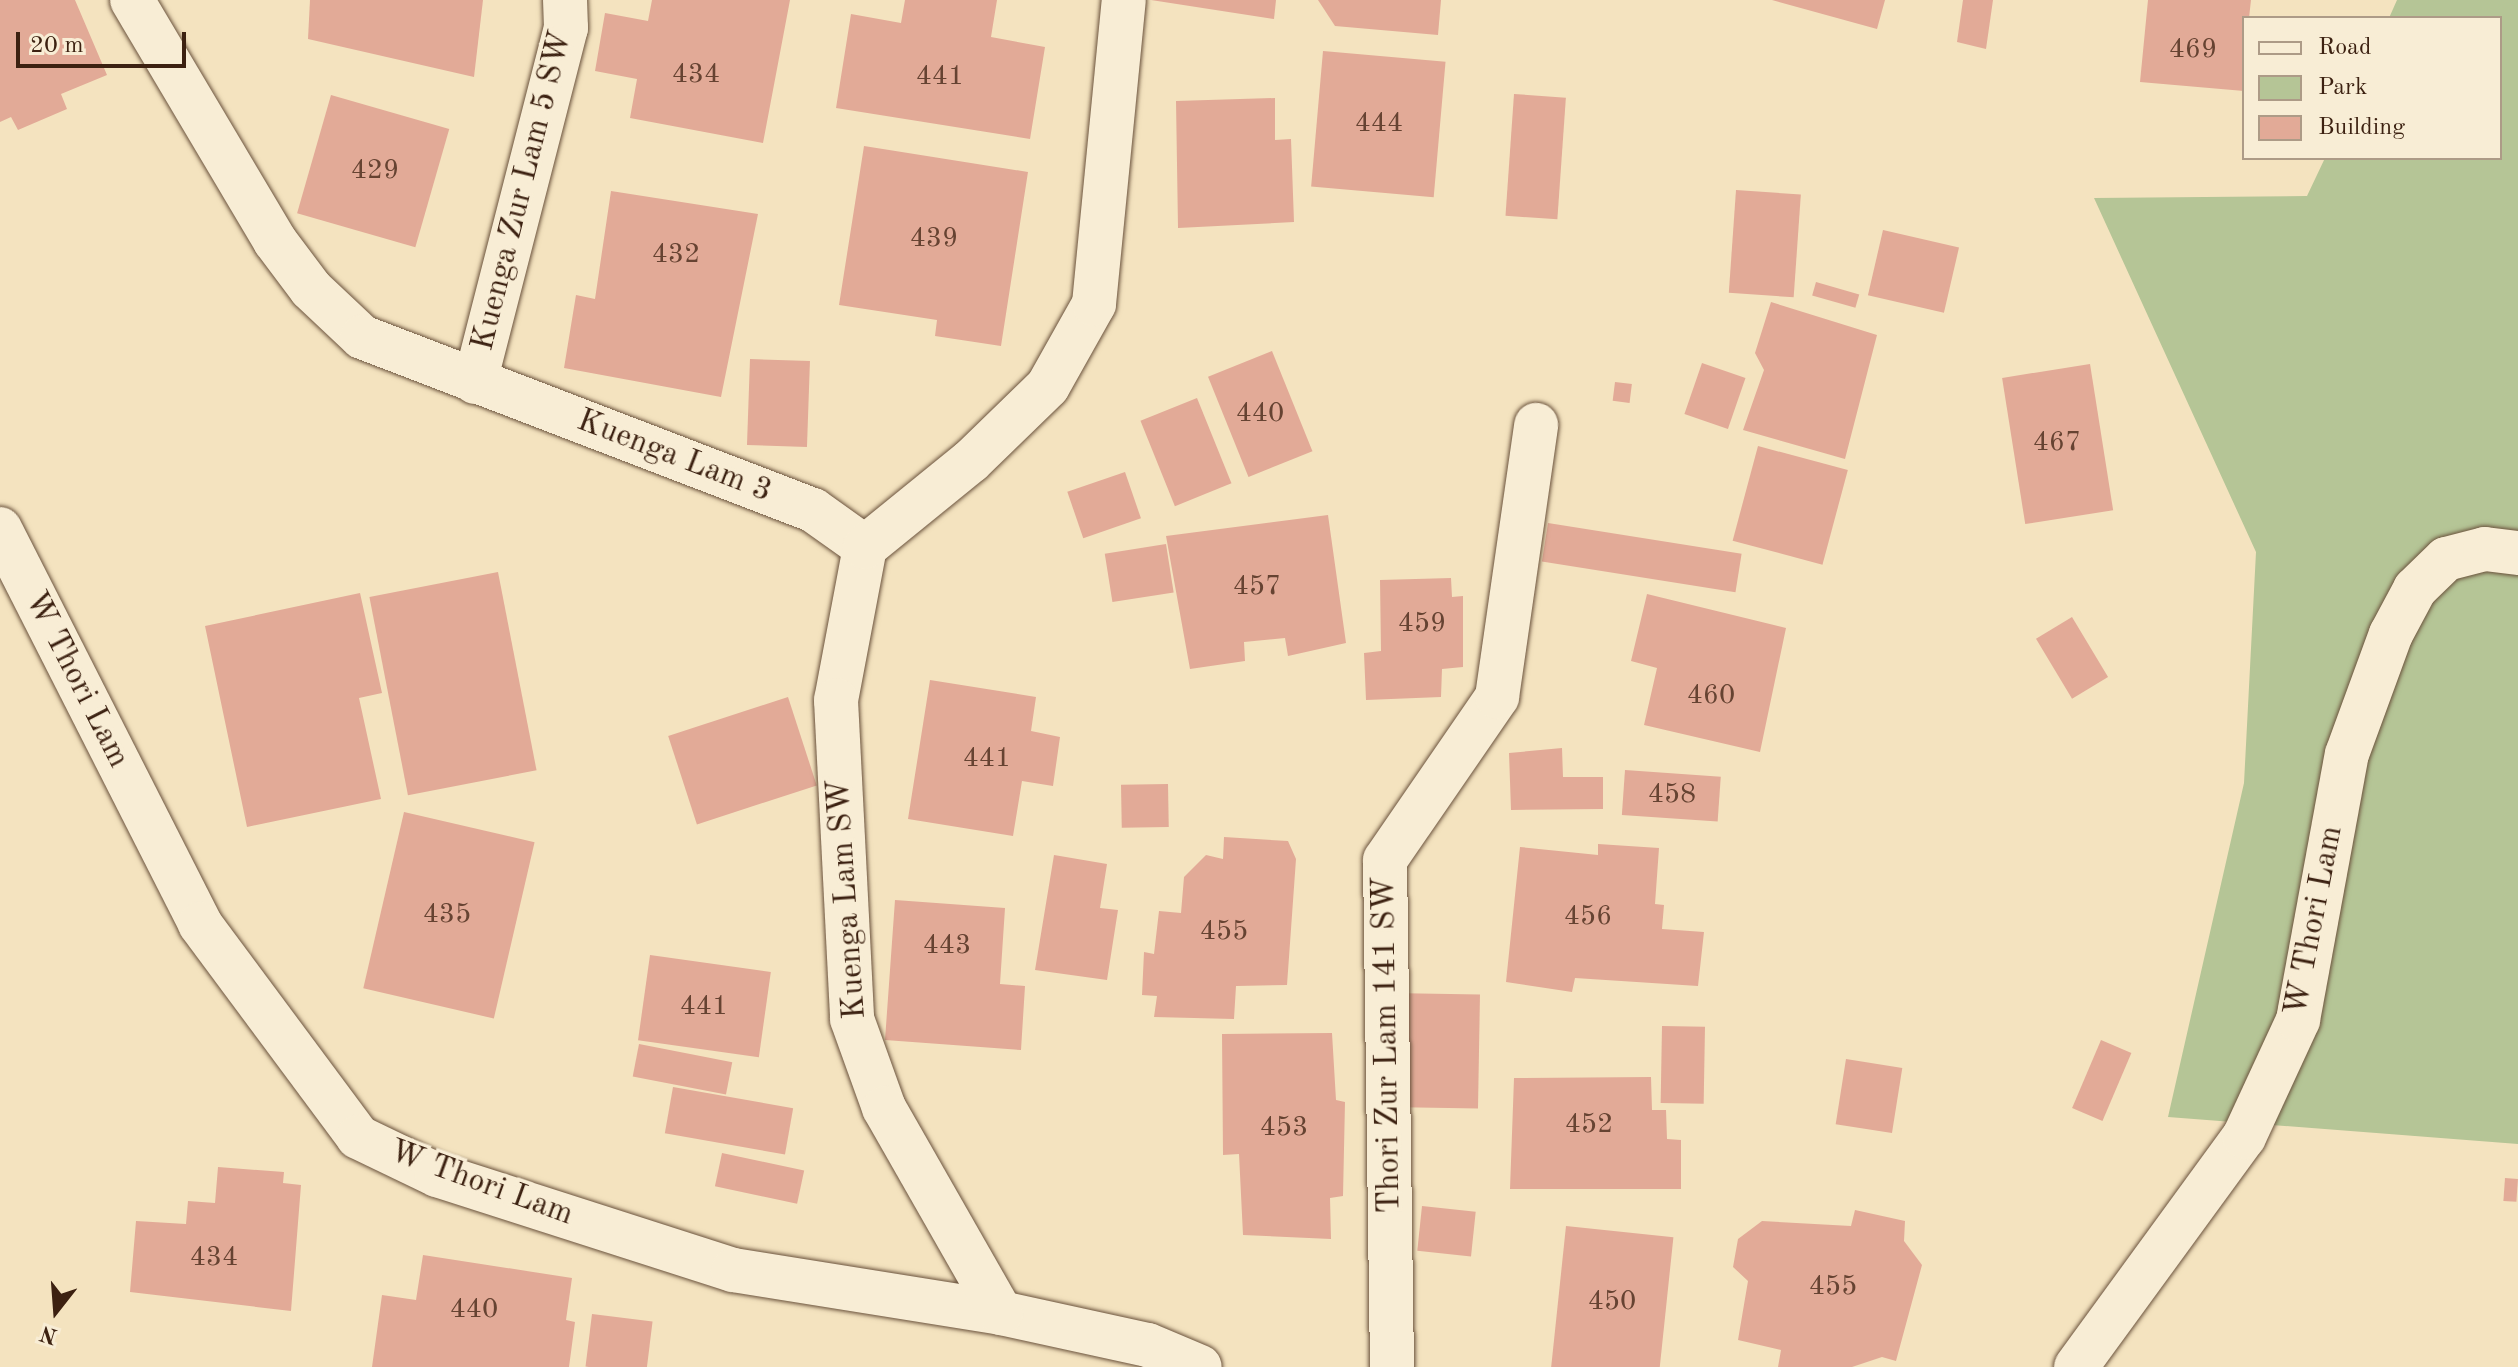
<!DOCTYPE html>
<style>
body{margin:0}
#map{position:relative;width:2518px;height:1367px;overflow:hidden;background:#f4e3bf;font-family:"Old Standard TT",serif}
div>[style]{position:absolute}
.green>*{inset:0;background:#b5c596}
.building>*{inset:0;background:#e2aa97;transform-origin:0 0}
.roads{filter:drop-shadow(0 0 2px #6a523c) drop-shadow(0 0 2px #6a523c)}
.minor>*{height:44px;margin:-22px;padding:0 22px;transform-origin:22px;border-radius:22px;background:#f8edd5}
span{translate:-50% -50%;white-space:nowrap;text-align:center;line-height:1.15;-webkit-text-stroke:7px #f8edd5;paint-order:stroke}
.number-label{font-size:28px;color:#664332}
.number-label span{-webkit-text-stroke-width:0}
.street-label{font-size:32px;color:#3c2111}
.legend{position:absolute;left:2242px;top:16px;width:260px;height:144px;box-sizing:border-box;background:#f8edd5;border:2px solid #ad9b87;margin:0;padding:10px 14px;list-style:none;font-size:24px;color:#3c2111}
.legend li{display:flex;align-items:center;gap:16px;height:40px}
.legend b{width:40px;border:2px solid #ad9b87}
.north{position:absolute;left:16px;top:1271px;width:80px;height:80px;-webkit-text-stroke:6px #f8edd5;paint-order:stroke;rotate:197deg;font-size:22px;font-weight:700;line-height:32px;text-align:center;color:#3c2111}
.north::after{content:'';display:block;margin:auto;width:28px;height:36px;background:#3c2111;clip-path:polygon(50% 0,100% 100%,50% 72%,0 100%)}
.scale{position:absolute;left:16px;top:32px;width:170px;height:36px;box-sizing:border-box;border:4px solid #3c2111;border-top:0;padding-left:10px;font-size:24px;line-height:28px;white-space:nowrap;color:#3c2111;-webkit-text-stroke:6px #f8edd5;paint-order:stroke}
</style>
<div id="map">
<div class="green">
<div style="clip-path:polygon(2397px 0,2518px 0,2518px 1144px,2168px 1117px,2244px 783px,2256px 552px,2094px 198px,2307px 196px,2325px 158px,2500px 158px,2500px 18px,2389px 18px)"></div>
</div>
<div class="building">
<div style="clip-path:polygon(0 0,75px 0,107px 75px,61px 94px,67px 109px,18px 130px,11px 117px,0 122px)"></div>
<div style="clip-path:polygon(310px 0,483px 0,474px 77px,308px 39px)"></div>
<div style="clip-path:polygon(652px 0,790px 0,763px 143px,630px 118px,637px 79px,595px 71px,605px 13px,648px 21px)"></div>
<div style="clip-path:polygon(905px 0,997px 0,991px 37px,1045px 47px,1030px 139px,836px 108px,851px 14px,901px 23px)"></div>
<div style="clip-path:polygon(1151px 0,1276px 0,1274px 19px)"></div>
<div style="clip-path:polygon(1318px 0,1441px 0,1438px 35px,1335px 26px)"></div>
<div style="clip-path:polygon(1772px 0,1885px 0,1877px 29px)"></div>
<div style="clip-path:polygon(1963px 0,1993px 0,1986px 49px,1957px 42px)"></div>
<div style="clip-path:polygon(2148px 0,2251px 0,2249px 18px,2244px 18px,2244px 91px,2140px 82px)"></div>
<div style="left:1323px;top:51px;width:123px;height:136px;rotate:5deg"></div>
<div style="left:1514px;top:94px;width:52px;height:122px;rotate:4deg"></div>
<div style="left:331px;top:95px;width:123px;height:123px;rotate:16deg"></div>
<div style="clip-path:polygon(1275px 98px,1275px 140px,1291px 139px,1294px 222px,1178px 228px,1176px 101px)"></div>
<div style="clip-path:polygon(864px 146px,1028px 172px,1001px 346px,935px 336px,937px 320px,839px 305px)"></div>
<div style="left:1736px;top:190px;width:65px;height:103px;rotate:4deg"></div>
<div style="clip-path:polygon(611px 191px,758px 214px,721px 397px,564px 368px,576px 295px,595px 299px)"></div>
<div style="left:1883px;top:230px;width:78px;height:67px;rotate:13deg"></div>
<div style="left:1816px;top:282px;width:45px;height:14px;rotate:16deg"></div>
<div style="clip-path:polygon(1771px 302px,1877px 335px,1845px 459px,1743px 430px,1764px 370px,1755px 353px)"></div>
<div style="left:1272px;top:351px;width:108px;height:69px;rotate:68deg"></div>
<div style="left:750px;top:359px;width:60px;height:86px;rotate:2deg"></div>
<div style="left:1702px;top:363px;width:46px;height:54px;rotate:19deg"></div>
<div style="left:2090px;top:364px;width:148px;height:89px;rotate:81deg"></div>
<div style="left:1615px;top:382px;width:17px;height:19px;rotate:7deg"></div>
<div style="left:1197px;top:398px;width:92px;height:61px;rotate:68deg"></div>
<div style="left:1758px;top:446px;width:93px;height:98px;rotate:15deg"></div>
<div style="left:1125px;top:472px;width:49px;height:61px;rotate:71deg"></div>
<div style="clip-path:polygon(1328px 515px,1346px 643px,1288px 656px,1285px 638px,1244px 642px,1245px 661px,1190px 669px,1166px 536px)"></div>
<div style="left:1548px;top:523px;width:196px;height:39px;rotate:9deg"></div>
<div style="left:1166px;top:544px;width:49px;height:62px;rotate:81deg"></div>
<div style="left:498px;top:572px;width:202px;height:131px;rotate:79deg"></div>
<div style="clip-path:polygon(1451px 578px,1452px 597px,1463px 596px,1463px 667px,1442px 669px,1441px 697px,1366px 700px,1364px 653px,1381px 651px,1380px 580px)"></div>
<div style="clip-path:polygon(360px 593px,382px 693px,359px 698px,381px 799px,247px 827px,205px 626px)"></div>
<div style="clip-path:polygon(1647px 594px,1786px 628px,1760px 752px,1644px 725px,1657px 668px,1631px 661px)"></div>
<div style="left:2072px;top:617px;width:70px;height:42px;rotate:59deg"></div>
<div style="clip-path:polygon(930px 680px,1036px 697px,1031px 731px,1060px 737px,1053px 786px,1022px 781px,1013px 836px,908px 819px)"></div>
<div style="left:788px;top:697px;width:93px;height:126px;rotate:72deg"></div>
<div style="clip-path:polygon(1562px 748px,1563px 777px,1603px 777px,1603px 809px,1511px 810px,1509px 753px)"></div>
<div style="left:1625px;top:770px;width:96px;height:45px;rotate:4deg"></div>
<div style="left:1168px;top:784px;width:43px;height:47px;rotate:89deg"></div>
<div style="left:404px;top:812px;width:134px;height:181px;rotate:13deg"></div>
<div style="clip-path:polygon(1224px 837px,1288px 841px,1296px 859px,1287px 985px,1236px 986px,1234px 1019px,1154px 1017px,1157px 996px,1142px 995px,1144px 952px,1154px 954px,1159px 911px,1181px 913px,1184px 877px,1206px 855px,1223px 859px)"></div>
<div style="clip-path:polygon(1598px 844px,1659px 848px,1655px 904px,1664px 905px,1662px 929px,1704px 932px,1698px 986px,1575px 978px,1572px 992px,1506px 982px,1520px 847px,1598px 855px)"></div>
<div style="clip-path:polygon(1054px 855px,1107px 864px,1100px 908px,1118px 910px,1107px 980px,1035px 970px)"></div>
<div style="clip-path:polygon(895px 900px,1005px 908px,1000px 984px,1025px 986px,1021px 1050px,885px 1040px)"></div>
<div style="left:650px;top:955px;width:122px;height:86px;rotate:8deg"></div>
<div style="left:1390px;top:993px;width:90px;height:114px;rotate:1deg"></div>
<div style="left:1662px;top:1026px;width:43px;height:77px;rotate:1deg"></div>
<div style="clip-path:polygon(1332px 1033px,1336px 1100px,1345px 1102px,1343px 1196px,1330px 1198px,1331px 1239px,1243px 1235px,1239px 1154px,1223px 1155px,1222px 1034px)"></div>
<div style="left:2101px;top:1040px;width:33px;height:74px;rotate:23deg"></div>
<div style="left:639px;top:1044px;width:95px;height:33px;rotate:11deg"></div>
<div style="left:1846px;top:1059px;width:57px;height:66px;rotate:9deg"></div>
<div style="clip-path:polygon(1651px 1077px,1652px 1110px,1666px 1110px,1667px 1139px,1681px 1140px,1681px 1189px,1510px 1189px,1514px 1078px)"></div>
<div style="left:673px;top:1087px;width:122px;height:47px;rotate:10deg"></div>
<div style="left:722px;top:1153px;width:84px;height:34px;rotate:12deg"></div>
<div style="clip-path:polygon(218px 1167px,284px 1172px,283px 1183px,301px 1185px,291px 1311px,130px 1292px,136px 1221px,186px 1224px,188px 1201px,215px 1203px)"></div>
<div style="left:2505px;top:1178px;width:13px;height:23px;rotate:4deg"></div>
<div style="left:1422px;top:1206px;width:54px;height:45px;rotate:6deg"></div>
<div style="clip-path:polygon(1855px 1210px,1905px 1221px,1904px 1241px,1922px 1265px,1896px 1361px,1882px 1357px,1852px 1367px,1778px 1367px,1781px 1350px,1738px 1340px,1748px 1281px,1733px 1267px,1738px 1239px,1762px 1221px,1851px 1226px)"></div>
<div style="left:1566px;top:1226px;width:108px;height:142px;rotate:6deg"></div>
<div style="clip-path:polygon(423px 1255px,572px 1278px,566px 1320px,575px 1322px,569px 1367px,372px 1367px,382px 1295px,416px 1300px)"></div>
<div style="left:592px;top:1314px;width:61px;height:53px;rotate:7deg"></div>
</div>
<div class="roads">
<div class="minor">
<div style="left:132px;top:0;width:280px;rotate:59.3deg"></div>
<div style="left:275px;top:241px;width:60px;rotate:53.1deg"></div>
<div style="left:311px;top:289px;width:70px;rotate:43.3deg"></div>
<div style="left:362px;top:337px;width:483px;rotate:21deg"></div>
<div style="left:813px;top:510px;width:64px;rotate:35.4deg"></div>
<div style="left:475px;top:382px;width:366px;rotate:-75.6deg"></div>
<div style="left:566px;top:28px;width:28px;rotate:-92deg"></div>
<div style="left:0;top:529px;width:443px;rotate:63.1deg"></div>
<div style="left:200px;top:924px;width:265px;rotate:53.4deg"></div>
<div style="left:358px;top:1137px;width:88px;rotate:25.7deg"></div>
<div style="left:437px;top:1175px;width:311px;rotate:17.8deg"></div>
<div style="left:733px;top:1270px;width:271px;rotate:9.1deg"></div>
<div style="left:1001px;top:1313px;width:150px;rotate:12.3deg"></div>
<div style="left:1148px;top:1345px;width:56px;rotate:22.9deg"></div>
<div style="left:865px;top:547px;width:156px;rotate:100.7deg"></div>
<div style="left:836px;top:700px;width:319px;rotate:87.1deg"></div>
<div style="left:852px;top:1019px;width:95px;rotate:70.2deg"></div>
<div style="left:884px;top:1108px;width:236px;rotate:60.3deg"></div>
<div style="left:865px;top:547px;width:136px;rotate:-39.1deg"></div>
<div style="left:971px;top:461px;width:107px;rotate:-44.2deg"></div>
<div style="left:1048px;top:386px;width:94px;rotate:-60.7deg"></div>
<div style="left:1094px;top:304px;width:305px;rotate:-84.4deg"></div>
<div style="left:1392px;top:1367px;width:507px;rotate:-90.79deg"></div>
<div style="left:1385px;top:860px;width:198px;rotate:-55.5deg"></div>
<div style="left:1497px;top:697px;width:275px;rotate:-81.8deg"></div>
<div style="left:2076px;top:1367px;width:285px;rotate:-53.9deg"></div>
<div style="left:2244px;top:1137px;width:129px;rotate:-65.2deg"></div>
<div style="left:2298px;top:1020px;width:270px;rotate:-79.6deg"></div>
<div style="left:2347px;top:754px;width:128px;rotate:-69.9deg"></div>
<div style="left:2391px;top:634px;width:51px;rotate:-61.9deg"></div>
<div style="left:2415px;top:589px;width:43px;rotate:-44.1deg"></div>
<div style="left:2446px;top:559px;width:40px;rotate:-14.4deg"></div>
<div style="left:2485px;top:549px;width:33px;rotate:7deg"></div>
</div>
</div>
<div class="number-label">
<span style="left:2193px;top:50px">469</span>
<span style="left:696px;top:75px">434</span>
<span style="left:940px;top:77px">441</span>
<span style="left:1379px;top:124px">444</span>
<span style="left:375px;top:171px">429</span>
<span style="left:934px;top:239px">439</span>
<span style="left:676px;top:255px">432</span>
<span style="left:1260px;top:414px">440</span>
<span style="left:2057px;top:443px">467</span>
<span style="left:1257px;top:587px">457</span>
<span style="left:1422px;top:624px">459</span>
<span style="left:1711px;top:696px">460</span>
<span style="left:987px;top:759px">441</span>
<span style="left:1672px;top:795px">458</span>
<span style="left:447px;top:915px">435</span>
<span style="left:1588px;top:917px">456</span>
<span style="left:1224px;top:932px">455</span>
<span style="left:947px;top:946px">443</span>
<span style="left:704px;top:1007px">441</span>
<span style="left:1589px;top:1125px">452</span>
<span style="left:1284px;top:1128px">453</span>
<span style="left:214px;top:1258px">434</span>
<span style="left:1833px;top:1287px">455</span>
<span style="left:1612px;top:1302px">450</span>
<span style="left:474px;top:1310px">440</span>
</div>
<div class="street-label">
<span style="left:523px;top:191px;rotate:-76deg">Kuenga Zur Lam 5 SW</span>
<span style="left:674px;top:457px;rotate:21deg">Kuenga Lam 3</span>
<span style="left:76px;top:680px;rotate:63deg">W Thori Lam</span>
<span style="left:848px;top:899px;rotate:-94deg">Kuenga Lam SW</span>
<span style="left:2315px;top:921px;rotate:-79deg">W Thori Lam</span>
<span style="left:1388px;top:1045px;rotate:-91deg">Thori Zur Lam 141 SW</span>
<span style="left:481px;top:1184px;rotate:20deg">W Thori Lam</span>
</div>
<ul class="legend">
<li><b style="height:10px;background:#f8edd5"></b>Road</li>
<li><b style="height:22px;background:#b5c596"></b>Park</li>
<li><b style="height:22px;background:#e2aa97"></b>Building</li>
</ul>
<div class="north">N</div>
<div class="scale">20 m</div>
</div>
